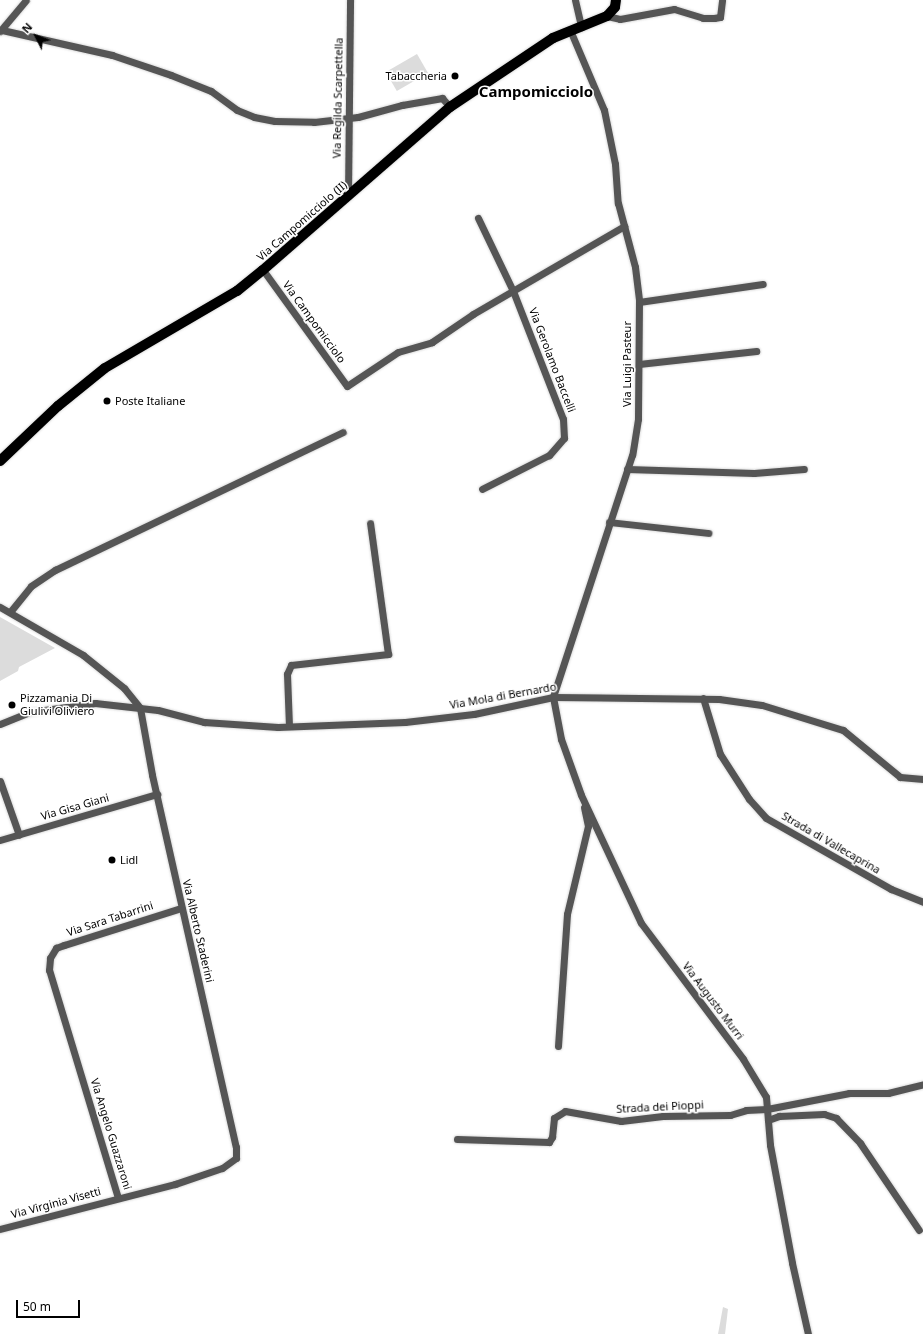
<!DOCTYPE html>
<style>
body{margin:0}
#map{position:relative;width:923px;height:1334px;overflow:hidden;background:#fff;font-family:"Noto Sans",sans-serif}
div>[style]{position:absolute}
.green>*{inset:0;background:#dcdcdc;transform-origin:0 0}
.roads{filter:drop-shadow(0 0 1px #dbdbdb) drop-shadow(0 0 1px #dbdbdb)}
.street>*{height:7px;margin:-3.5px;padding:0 3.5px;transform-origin:3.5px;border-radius:3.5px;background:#555}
.primary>*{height:10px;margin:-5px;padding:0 5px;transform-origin:5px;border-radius:5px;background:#000}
.dots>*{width:11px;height:11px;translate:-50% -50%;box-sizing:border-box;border:2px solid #fff;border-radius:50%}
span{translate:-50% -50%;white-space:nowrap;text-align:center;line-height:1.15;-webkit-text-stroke:3px #fff;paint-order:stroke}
.poi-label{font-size:11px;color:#000}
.right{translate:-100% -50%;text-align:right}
.left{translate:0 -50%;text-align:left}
.street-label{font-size:11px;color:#000}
.district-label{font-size:15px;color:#000;font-weight:700}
.north{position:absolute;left:16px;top:16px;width:40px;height:40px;-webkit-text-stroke:3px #fff;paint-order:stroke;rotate:312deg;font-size:11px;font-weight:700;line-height:16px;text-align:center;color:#000}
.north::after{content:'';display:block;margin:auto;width:14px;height:18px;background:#000;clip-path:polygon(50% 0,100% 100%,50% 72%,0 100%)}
.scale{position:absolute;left:16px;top:1300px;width:64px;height:18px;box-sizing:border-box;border:2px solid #000;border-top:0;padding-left:5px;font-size:12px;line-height:14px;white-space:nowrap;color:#000;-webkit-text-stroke:3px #fff;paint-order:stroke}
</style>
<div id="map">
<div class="green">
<div style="left:417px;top:54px;width:22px;height:36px;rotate:60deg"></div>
<div style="clip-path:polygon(0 617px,55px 648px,19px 667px,18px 671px,0 681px)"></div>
<div style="clip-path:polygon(723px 1307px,728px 1309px,725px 1334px,718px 1334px)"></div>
</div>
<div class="roads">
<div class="street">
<div style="left:575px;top:0;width:28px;rotate:77deg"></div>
<div style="left:607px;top:16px;width:13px;rotate:13deg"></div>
<div style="left:620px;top:19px;width:55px;rotate:-10.5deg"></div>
<div style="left:674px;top:9px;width:30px;rotate:17deg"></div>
<div style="left:703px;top:18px;width:11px"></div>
<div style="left:714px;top:18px;width:6px;rotate:-9deg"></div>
<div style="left:720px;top:17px;width:17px;rotate:-83deg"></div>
<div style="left:2px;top:30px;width:113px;rotate:12.8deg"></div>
<div style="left:112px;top:55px;width:62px;rotate:18.7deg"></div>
<div style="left:171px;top:75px;width:43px;rotate:21.8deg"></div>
<div style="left:211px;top:91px;width:32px;rotate:36deg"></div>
<div style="left:237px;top:110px;width:18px;rotate:22deg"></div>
<div style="left:254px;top:117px;width:21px;rotate:11deg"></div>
<div style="left:275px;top:121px;width:39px;rotate:1deg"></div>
<div style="left:314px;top:122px;width:44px;rotate:-6.5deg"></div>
<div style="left:358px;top:117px;width:46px;rotate:-15.3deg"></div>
<div style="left:402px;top:105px;width:41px;rotate:-9.9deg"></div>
<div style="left:442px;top:98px;width:12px;rotate:48deg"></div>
<div style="left:570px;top:30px;width:87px;rotate:67deg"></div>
<div style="left:604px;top:110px;width:55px;rotate:78.5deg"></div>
<div style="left:615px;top:164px;width:39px;rotate:86deg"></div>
<div style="left:618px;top:203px;width:66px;rotate:75.1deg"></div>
<div style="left:635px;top:267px;width:35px;rotate:83deg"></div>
<div style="left:639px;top:302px;width:117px;rotate:90.5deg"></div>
<div style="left:638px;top:419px;width:36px;rotate:99deg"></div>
<div style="left:632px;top:455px;width:255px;rotate:108.1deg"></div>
<div style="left:553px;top:697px;width:43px;rotate:79.2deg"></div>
<div style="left:561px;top:739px;width:59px;rotate:70.3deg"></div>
<div style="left:581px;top:795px;width:141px;rotate:64.9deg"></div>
<div style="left:641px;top:923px;width:170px;rotate:53.1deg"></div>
<div style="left:743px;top:1059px;width:44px;rotate:58.8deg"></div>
<div style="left:766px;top:1097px;width:48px;rotate:85.2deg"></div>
<div style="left:770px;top:1145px;width:120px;rotate:79.4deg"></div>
<div style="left:792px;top:1263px;width:73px;rotate:77.3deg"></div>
<div style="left:0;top:31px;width:40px;rotate:-50deg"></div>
<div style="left:348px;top:196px;width:196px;rotate:-89.4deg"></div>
<div style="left:478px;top:218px;width:81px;rotate:64.4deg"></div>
<div style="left:513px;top:291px;width:137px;rotate:68.7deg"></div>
<div style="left:563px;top:419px;width:19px;rotate:87deg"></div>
<div style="left:564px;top:438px;width:23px;rotate:131deg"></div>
<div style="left:549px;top:455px;width:75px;rotate:153.1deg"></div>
<div style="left:263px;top:270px;width:143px;rotate:54.1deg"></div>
<div style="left:347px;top:386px;width:61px;rotate:-33.7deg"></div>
<div style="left:398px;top:352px;width:35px;rotate:-16deg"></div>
<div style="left:432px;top:342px;width:50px;rotate:-34.3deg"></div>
<div style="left:473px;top:314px;width:175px;rotate:-30.2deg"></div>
<div style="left:639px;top:302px;width:125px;rotate:-8.3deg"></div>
<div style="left:639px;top:364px;width:118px;rotate:-6.3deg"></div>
<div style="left:627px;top:469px;width:127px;rotate:1.8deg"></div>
<div style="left:754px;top:473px;width:50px;rotate:-4.6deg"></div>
<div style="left:609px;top:522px;width:100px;rotate:6.3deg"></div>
<div style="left:0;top:607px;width:96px;rotate:30deg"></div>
<div style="left:83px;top:655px;width:53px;rotate:38.8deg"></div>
<div style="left:124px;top:688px;width:26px;rotate:51deg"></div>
<div style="left:140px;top:708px;width:68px;rotate:79.8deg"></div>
<div style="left:152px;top:775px;width:381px;rotate:77.3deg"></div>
<div style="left:236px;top:1147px;width:11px;rotate:90deg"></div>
<div style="left:236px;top:1158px;width:17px;rotate:144deg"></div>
<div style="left:222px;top:1168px;width:50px;rotate:161.2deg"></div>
<div style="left:175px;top:1184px;width:181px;rotate:165.6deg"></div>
<div style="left:10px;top:612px;width:33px;rotate:-51deg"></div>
<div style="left:31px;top:586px;width:29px;rotate:-34deg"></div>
<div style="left:55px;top:570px;width:319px;rotate:-25.6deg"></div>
<div style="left:703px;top:698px;width:59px;rotate:73.1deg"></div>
<div style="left:720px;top:754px;width:54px;rotate:57.2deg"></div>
<div style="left:749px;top:799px;width:25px;rotate:48deg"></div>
<div style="left:766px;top:818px;width:144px;rotate:29.6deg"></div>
<div style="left:891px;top:889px;width:35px;rotate:22deg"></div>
<div style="left:0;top:724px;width:32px;rotate:-22deg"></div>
<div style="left:30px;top:712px;width:66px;rotate:-7.9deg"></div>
<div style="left:95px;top:703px;width:63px;rotate:6.3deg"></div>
<div style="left:158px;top:710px;width:48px;rotate:14.6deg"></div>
<div style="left:204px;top:722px;width:74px;rotate:3.9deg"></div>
<div style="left:278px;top:727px;width:127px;rotate:-2.3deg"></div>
<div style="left:405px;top:722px;width:69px;rotate:-6.6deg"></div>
<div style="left:474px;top:714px;width:81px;rotate:-12.1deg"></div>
<div style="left:553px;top:697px;width:166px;rotate:0.7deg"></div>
<div style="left:719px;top:699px;width:43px;rotate:7.9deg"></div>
<div style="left:762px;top:705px;width:85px;rotate:17.2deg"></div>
<div style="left:843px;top:730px;width:74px;rotate:39.5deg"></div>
<div style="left:900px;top:777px;width:23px;rotate:5deg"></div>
<div style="left:289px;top:726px;width:52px;rotate:-92.2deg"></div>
<div style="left:287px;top:674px;width:10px;rotate:-66deg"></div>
<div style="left:291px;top:665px;width:98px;rotate:-6.5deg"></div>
<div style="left:388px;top:654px;width:132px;rotate:-97.8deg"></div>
<div style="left:0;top:781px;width:57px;rotate:70.6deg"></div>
<div style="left:0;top:840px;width:164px;rotate:-16.3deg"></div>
<div style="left:558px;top:1046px;width:132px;rotate:-86.1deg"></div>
<div style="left:567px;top:914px;width:90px;rotate:-76.6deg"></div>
<div style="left:588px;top:826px;width:19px;rotate:-102deg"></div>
<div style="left:768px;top:1120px;width:12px;rotate:-20deg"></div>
<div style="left:779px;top:1116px;width:45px;rotate:-2.5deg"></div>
<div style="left:824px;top:1114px;width:13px;rotate:18deg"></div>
<div style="left:836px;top:1118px;width:35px;rotate:46deg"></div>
<div style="left:860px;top:1143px;width:105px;rotate:55.9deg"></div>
<div style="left:457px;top:1139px;width:92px;rotate:1.9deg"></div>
<div style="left:549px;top:1142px;width:6px;rotate:-59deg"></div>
<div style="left:552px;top:1137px;width:19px;rotate:-84deg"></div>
<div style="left:554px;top:1118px;width:13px;rotate:-32deg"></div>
<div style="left:565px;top:1111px;width:57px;rotate:10.1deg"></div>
<div style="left:621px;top:1121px;width:42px;rotate:-6.8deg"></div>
<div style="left:663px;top:1116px;width:67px;rotate:-0.9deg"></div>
<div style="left:730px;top:1115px;width:17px;rotate:-17deg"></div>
<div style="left:746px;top:1110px;width:21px;rotate:-3deg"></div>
<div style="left:767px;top:1109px;width:84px;rotate:-11deg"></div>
<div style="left:849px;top:1093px;width:39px"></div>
<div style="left:888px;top:1093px;width:36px;rotate:-14deg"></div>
<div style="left:118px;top:1198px;width:238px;rotate:-106.8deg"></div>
<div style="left:49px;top:970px;width:12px;rotate:-85deg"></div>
<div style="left:50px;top:958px;width:12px;rotate:-59deg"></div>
<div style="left:56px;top:948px;width:9px;rotate:-21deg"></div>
<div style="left:64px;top:945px;width:123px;rotate:-17.5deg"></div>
</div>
<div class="primary">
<div style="left:0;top:461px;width:80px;rotate:-43.5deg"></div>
<div style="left:58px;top:406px;width:60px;rotate:-39deg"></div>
<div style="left:105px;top:368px;width:153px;rotate:-30.3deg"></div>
<div style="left:237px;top:291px;width:33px;rotate:-39deg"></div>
<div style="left:263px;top:270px;width:248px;rotate:-41.1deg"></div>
<div style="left:450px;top:107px;width:124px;rotate:-33.8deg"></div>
<div style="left:553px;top:38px;width:58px;rotate:-22.2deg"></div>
<div style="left:607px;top:16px;width:12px;rotate:-48deg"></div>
<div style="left:615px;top:7px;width:7px;rotate:-82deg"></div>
</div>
</div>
<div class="dots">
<div style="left:455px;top:76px;background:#000"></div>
<div style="left:107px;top:401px;background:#000"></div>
<div style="left:12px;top:705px;background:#000"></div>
<div style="left:112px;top:860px;background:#000"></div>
</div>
<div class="poi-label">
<span class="right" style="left:447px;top:76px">Tabaccheria</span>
<span class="left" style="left:115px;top:401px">Poste Italiane</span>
<span class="left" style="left:20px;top:705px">Pizzamania Di<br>Giulivi Oliviero</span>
<span class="left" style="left:120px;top:860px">Lidl</span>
</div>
<div class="street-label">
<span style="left:338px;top:98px;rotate:-89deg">Via Regilda Scarpettella</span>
<span style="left:302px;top:221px;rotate:-41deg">Via Campomicciolo (II)</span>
<span style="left:314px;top:322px;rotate:54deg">Via Campomicciolo</span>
<span style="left:552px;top:360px;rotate:69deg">Via Gerolamo Baccelli</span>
<span style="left:627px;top:364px;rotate:-90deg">Via Luigi Pasteur</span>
<span style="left:503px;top:696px;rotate:-10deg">Via Mola di Bernardo</span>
<span style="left:75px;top:807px;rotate:-16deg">Via Gisa Giani</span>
<span style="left:831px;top:843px;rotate:30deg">Strada di Vallecaprina</span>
<span style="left:110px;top:919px;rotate:-18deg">Via Sara Tabarrini</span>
<span style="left:198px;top:931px;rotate:77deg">Via Alberto Staderini</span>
<span style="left:713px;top:1001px;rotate:53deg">Via Augusto Murri</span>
<span style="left:660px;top:1107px;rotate:-3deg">Strada dei Pioppi</span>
<span style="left:111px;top:1134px;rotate:73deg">Via Angelo Guazzaroni</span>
<span style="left:56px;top:1203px;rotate:-15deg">Via Virginia Visetti</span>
</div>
<div class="district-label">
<span style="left:536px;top:92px">Campomicciolo</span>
</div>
<div class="north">N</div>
<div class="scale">50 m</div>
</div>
